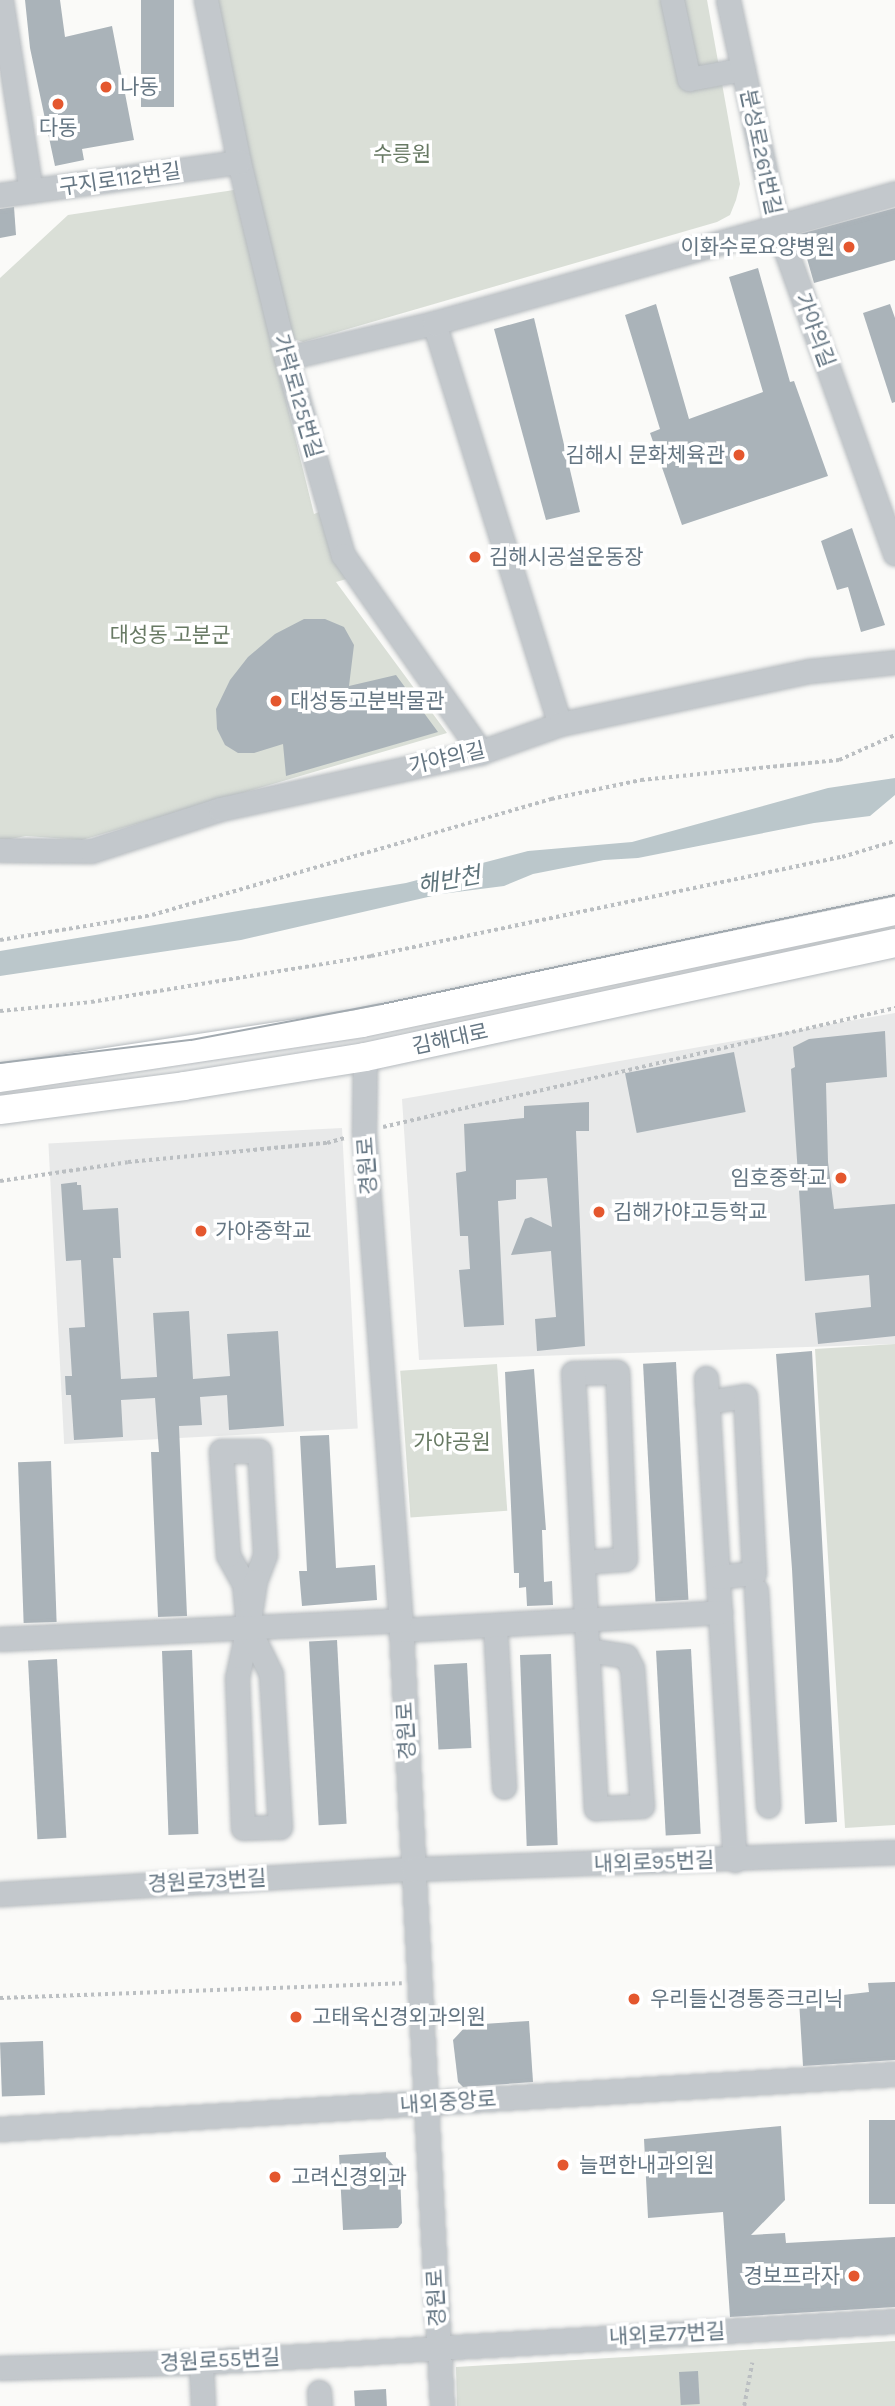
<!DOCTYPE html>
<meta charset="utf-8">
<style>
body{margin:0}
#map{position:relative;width:895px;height:2406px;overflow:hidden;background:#fafaf8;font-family:Karla,"Noto Sans KR",sans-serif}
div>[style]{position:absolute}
.built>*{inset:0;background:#e8e9e9;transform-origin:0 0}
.green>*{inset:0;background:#dadfd7;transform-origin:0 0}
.water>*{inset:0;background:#bbc7cb}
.building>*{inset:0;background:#aab3b9;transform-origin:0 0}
.path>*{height:3.5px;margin-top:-1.75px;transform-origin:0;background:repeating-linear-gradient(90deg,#bbbfc2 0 3.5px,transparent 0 7px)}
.roads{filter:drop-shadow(0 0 2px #b5babe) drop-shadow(0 0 2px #b5babe)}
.minor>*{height:23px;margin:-11.5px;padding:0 11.5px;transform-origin:11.5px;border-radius:11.5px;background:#c3c8cc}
.major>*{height:28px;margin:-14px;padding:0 14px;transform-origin:14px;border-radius:14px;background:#fff}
.tram>*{height:2px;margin:-1px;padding:0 1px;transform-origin:1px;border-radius:1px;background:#a2aab0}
.dots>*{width:19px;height:19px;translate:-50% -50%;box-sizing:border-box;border:4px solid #fff;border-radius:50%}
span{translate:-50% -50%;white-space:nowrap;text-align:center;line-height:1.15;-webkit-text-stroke:7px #fff;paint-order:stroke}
.poi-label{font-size:21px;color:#657683}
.left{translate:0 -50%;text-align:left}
.right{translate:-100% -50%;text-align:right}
.street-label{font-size:21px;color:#657683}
.park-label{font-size:21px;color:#687a64}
.water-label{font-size:23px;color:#60757c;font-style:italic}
</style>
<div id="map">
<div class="built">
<div style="clip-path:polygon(895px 1013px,895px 1344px,419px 1360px,402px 1099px)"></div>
<div style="left:342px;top:1128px;width:301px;height:294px;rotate:87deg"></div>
</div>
<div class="green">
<div style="clip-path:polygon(211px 0,707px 0,740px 184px,736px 200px,730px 215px,717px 222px,303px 342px,290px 338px)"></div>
<div style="clip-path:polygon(234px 190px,314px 514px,322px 511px,350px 578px,336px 582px,447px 733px,82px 840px,26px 836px,0 841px,0 278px,68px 215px)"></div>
<div style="clip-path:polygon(895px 1344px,895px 1825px,845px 1828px,815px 1349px)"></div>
<div style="left:497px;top:1364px;width:147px;height:97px;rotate:86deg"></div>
<div style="clip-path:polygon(895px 2341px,895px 2406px,457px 2406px,456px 2367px)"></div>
</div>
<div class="water">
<div style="clip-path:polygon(895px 778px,895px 795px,870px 816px,814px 823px,638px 858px,604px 860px,533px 874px,504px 886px,441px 894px,241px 940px,0 976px,0 951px,406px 883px,528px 851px,632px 842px,828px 788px)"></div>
</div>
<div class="building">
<div style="clip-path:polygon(25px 0,60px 0,65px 37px,112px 26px,134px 140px,82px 149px,84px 160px,55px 166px,30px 48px)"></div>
<div style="left:141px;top:0;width:33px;height:107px"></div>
<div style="clip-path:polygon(14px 207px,16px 235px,0 238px,0 209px)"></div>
<div style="clip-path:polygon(895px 208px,895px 260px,814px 283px,800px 234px)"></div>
<div style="clip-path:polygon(758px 268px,790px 382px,794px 381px,828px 476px,682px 525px,650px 433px,660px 429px,625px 315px,656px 304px,689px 419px,763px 392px,729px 277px)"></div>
<div style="clip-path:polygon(890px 304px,895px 318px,895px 402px,892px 403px,863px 313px)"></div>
<div style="clip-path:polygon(534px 318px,580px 512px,546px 520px,494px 329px)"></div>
<div style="clip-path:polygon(852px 528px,885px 625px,861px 632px,848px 587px,837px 590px,821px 541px)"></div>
<div style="clip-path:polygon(304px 619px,325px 619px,344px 627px,354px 645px,349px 686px,396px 675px,438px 732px,286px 776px,283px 744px,254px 753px,238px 753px,225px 745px,217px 729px,216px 709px,230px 680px,248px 657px,275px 634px)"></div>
<div style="clip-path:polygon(885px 1031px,887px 1077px,826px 1083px,828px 1162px,834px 1209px,895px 1204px,895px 1336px,818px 1344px,815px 1313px,871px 1307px,869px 1275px,805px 1281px,791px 1069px,795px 1067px,793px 1047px,809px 1039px)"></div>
<div style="left:734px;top:1052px;width:61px;height:111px;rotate:79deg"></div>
<div style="clip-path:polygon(589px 1102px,589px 1131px,576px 1131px,585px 1346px,537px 1351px,535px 1319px,556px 1317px,551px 1251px,511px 1255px,525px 1219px,531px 1217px,552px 1227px,547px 1178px,516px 1180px,516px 1199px,498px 1201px,504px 1325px,464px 1327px,459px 1270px,470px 1269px,468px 1236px,460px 1236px,456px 1173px,466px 1171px,464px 1124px,524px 1118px,524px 1106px)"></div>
<div style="clip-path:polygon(77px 1182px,77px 1185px,81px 1185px,83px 1210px,118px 1208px,121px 1258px,113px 1258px,121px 1379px,157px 1377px,153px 1313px,189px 1311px,193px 1379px,230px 1376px,227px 1334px,278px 1331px,284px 1426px,229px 1430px,227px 1395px,200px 1397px,202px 1425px,179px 1426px,187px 1616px,158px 1617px,151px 1452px,159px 1452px,155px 1398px,121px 1400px,123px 1437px,74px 1440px,71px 1395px,66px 1395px,65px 1376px,72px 1376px,69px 1328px,85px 1327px,81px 1260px,66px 1261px,61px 1184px)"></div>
<div style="clip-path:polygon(812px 1351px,837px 1822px,805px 1824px,792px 1569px,776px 1354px)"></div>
<div style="left:676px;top:1362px;width:238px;height:33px;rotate:87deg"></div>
<div style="clip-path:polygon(534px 1369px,546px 1530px,542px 1530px,544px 1582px,552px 1581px,553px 1605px,527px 1606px,526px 1587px,519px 1588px,519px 1573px,514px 1573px,505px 1372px)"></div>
<div style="clip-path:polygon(329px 1435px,336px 1568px,375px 1565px,377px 1600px,302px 1606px,299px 1571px,307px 1571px,300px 1436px)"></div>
<div style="left:51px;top:1461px;width:161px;height:33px;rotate:88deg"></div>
<div style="left:337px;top:1640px;width:184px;height:28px;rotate:87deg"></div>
<div style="left:691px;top:1649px;width:185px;height:35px;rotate:87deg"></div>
<div style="left:192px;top:1650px;width:184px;height:30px;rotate:88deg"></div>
<div style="left:551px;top:1654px;width:191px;height:31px;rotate:88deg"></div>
<div style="left:57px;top:1659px;width:179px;height:29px;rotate:87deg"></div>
<div style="left:467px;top:1663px;width:85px;height:33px;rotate:87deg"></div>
<div style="clip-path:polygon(895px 1982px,895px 2060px,803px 2066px,799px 2000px,869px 1992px,868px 1983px)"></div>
<div style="clip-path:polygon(529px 2021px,533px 2082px,463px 2087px,458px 2082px,453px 2040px,467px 2025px)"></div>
<div style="left:43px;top:2041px;width:54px;height:43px;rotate:88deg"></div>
<div style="left:895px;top:2120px;width:84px;height:26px;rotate:90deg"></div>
<div style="clip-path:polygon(781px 2126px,785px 2200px,751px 2235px,785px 2233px,786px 2243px,895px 2237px,895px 2307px,730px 2317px,723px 2212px,648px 2218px,644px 2139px)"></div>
<div style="clip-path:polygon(386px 2152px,386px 2157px,400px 2173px,402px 2223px,398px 2228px,343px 2230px,339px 2155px)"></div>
<div style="left:698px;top:2371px;width:33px;height:19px;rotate:87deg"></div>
<div style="left:386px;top:2389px;width:17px;height:32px;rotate:87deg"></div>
</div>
<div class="path">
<div style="left:0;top:940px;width:154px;rotate:-9.3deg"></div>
<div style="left:152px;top:915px;width:416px;rotate:-16.2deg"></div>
<div style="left:551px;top:799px;width:92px;rotate:-11.9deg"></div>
<div style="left:641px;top:780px;width:199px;rotate:-5.8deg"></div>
<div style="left:839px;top:760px;width:61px;rotate:-24.1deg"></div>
<div style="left:0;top:1011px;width:91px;rotate:-5.6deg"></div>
<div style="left:91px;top:1002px;width:284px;rotate:-9.3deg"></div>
<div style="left:371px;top:956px;width:481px;rotate:-11.9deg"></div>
<div style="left:842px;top:857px;width:55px;rotate:-16.8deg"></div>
<div style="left:383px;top:1127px;width:526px;rotate:-13.08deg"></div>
<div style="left:0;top:1181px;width:129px;rotate:-8.4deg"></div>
<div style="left:128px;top:1162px;width:200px;rotate:-5.5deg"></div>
<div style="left:327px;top:1143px;width:19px;rotate:-16deg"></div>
<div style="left:0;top:1998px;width:402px;rotate:-2.1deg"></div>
<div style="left:744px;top:2406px;width:44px;rotate:-79.5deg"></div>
</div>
<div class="roads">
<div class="minor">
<div style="left:1px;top:0;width:193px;rotate:81.1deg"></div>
<div style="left:206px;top:0;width:165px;rotate:78.5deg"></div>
<div style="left:239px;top:162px;width:202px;rotate:76.5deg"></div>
<div style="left:286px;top:358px;width:205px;rotate:73.9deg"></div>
<div style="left:343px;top:555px;width:241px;rotate:55deg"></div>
<div style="left:672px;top:0;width:81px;rotate:77.9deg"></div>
<div style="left:689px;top:79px;width:55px;rotate:-10.5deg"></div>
<div style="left:728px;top:0;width:231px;rotate:77.8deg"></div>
<div style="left:777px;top:226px;width:348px;rotate:70.2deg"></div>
<div style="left:0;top:195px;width:241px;rotate:-7.9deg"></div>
<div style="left:434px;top:323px;width:420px;rotate:72.6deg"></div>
<div style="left:286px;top:358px;width:152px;rotate:-13.3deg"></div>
<div style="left:434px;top:323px;width:479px;rotate:-15.7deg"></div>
<div style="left:0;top:850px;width:91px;rotate:0.6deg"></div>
<div style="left:91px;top:851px;width:136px;rotate:-18deg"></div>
<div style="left:220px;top:809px;width:267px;rotate:-12.3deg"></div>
<div style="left:481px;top:752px;width:84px;rotate:-19.5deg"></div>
<div style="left:560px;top:724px;width:256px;rotate:-12deg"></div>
<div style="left:810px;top:671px;width:85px;rotate:-6deg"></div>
<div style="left:365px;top:1057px;width:76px;rotate:90.8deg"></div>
<div style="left:364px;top:1133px;width:498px;rotate:85.7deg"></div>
<div style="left:401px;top:1630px;width:777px;rotate:86.98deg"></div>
<div style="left:706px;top:1378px;width:483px;rotate:86.6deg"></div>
<div style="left:707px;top:1402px;width:38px;rotate:-9deg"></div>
<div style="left:745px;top:1396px;width:177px;rotate:87.1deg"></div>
<div style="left:754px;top:1573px;width:36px;rotate:174deg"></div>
<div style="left:583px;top:1562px;width:42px;rotate:-4.1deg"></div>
<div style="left:625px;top:1559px;width:187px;rotate:-92.4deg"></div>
<div style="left:617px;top:1372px;width:44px;rotate:178.7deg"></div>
<div style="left:573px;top:1373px;width:436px;rotate:87deg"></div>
<div style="left:596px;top:1808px;width:46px;rotate:-2.5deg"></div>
<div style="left:642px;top:1806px;width:138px;rotate:-94.1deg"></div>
<div style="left:632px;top:1668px;width:13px;rotate:-117deg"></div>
<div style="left:626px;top:1656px;width:38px;rotate:-171deg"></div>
<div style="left:756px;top:1590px;width:216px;rotate:86.8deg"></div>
<div style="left:495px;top:1625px;width:162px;rotate:86.8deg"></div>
<div style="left:248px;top:1627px;width:52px;rotate:102.2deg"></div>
<div style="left:237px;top:1678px;width:150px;rotate:87.7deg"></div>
<div style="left:243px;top:1828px;width:37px;rotate:-2deg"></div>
<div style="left:280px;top:1827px;width:153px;rotate:-93.4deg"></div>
<div style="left:271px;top:1674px;width:52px;rotate:-116.1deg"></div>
<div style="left:248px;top:1627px;width:43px;rotate:-95.3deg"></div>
<div style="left:244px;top:1584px;width:33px;rotate:-119deg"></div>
<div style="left:228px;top:1555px;width:104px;rotate:-93.9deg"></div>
<div style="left:221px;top:1451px;width:38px"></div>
<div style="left:259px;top:1451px;width:104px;rotate:86.7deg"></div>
<div style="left:265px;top:1555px;width:28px;rotate:111deg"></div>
<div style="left:255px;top:1581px;width:47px;rotate:98.7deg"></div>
<div style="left:401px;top:1630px;width:320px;rotate:-3.2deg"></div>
<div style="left:0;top:1639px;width:400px;rotate:-2.7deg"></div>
<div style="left:0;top:1894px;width:414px;rotate:-3.5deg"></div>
<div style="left:413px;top:1869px;width:482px;rotate:-2deg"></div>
<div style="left:0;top:2129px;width:897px;rotate:-3.52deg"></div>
<div style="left:201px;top:2362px;width:44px;rotate:87.4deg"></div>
<div style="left:0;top:2368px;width:201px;rotate:-1.7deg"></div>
<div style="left:201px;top:2362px;width:695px;rotate:-3.38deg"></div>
<div style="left:319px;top:2392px;width:14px;rotate:86deg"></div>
</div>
<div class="major">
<div style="left:0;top:1078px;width:366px;rotate:-8.6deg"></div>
<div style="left:362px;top:1023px;width:545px;rotate:-11.87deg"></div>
<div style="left:0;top:1110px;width:186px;rotate:-7.4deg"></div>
<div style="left:184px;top:1086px;width:183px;rotate:-9.1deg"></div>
<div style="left:365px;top:1057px;width:542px;rotate:-12.14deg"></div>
</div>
</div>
<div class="tram">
<div style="left:0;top:1063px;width:192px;rotate:-6.9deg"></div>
<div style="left:191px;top:1040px;width:194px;rotate:-10.7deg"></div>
<div style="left:382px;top:1004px;width:524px;rotate:-12deg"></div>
</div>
<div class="dots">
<div style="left:106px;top:87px;background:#e4572e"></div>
<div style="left:58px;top:104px;background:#e4572e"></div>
<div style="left:849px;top:247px;background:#e4572e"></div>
<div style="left:739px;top:455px;background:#e4572e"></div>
<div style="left:475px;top:557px;background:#e4572e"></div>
<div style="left:276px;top:701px;background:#e4572e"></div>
<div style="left:841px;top:1178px;background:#e4572e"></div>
<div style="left:599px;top:1212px;background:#e4572e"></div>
<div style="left:201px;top:1231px;background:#e4572e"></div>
<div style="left:634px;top:1999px;background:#e4572e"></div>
<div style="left:296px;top:2017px;background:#e4572e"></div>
<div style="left:563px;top:2165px;background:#e4572e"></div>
<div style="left:275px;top:2177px;background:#e4572e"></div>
<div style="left:854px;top:2276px;background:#e4572e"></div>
</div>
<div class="poi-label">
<span class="left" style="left:120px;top:87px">나동</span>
<span style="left:58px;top:128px">다동</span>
<span class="right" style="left:835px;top:247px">이화수로요양병원</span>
<span class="right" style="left:725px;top:455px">김해시 문화체육관</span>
<span class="left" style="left:489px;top:557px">김해시공설운동장</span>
<span class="left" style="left:290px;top:701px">대성동고분박물관</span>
<span class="right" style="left:827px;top:1178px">임호중학교</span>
<span class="left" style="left:613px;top:1212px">김해가야고등학교</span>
<span class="left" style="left:215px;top:1231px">가야중학교</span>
<span class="left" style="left:650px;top:1999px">우리들신경통증크리닉</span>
<span class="left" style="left:312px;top:2017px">고태욱신경외과의원</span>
<span class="left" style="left:579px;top:2165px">늘편한내과의원</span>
<span class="left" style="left:291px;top:2177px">고려신경외과</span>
<span class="right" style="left:840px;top:2276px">경보프라자</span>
</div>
<div class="street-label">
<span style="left:761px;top:152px;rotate:78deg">분성로261번길</span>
<span style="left:120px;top:179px;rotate:-8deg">구지로112번길</span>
<span style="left:815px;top:330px;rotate:70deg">가야의길</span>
<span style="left:298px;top:396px;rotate:74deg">가락로125번길</span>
<span style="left:447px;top:758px;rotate:-13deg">가야의길</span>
<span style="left:450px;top:1039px;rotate:-12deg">김해대로</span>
<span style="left:367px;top:1166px;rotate:-94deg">경원로</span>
<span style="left:406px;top:1731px;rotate:-93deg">경원로</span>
<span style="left:654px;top:1862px;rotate:-2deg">내외로95번길</span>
<span style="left:207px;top:1881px;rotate:-3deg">경원로73번길</span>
<span style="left:448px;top:2102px;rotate:-4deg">내외중앙로</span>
<span style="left:436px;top:2298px;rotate:-93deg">경원로</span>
<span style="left:667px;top:2334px;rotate:-3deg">내외로77번길</span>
<span style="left:220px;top:2360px;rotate:-3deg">경원로55번길</span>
</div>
<div class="park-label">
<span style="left:402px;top:154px">수릉원</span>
<span style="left:170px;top:635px">대성동 고분군</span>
<span style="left:452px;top:1442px">가야공원</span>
</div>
<div class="water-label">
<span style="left:449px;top:881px;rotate:-10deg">해반천</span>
</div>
</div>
